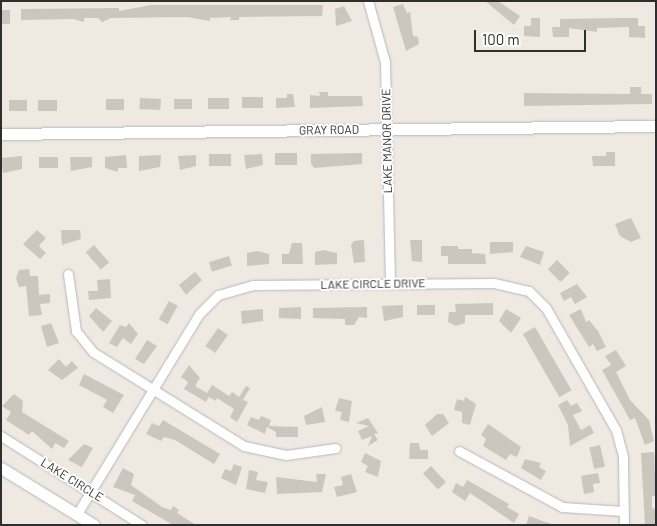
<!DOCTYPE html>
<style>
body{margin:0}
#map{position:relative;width:657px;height:526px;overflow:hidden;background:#efe9e1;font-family:Barlow,sans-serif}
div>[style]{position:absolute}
.building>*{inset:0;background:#cbc7bf;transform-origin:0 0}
.roads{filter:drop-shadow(0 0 1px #b4b7c1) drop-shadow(0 0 1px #b4b7c1)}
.street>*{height:9px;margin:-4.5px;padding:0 4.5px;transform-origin:4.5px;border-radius:4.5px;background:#fff}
.secondary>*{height:11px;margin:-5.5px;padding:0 5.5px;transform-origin:5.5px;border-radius:5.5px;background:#fff}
span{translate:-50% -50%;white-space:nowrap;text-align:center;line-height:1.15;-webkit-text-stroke:4px #fff;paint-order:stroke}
.street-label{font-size:12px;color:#2e2e2e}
.frame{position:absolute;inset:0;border:2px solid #2e2e2e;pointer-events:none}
.scale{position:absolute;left:474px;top:30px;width:112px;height:22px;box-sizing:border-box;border:2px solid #2e2e2e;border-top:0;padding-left:6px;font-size:15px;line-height:18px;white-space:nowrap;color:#2e2e2e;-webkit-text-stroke:4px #fff;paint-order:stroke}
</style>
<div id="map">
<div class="building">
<div style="clip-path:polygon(485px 1px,498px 1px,520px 16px,514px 25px)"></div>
<div style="clip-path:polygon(403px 4px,407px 13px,410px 12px,413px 36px,418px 37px,419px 44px,406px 51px,393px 7px)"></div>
<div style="clip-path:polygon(151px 5px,323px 5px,322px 16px,239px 17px,239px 20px,230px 20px,231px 17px,210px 18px,210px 21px,187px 17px,111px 18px,102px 22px,98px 18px,84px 18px,84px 22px,73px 19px,21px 20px,21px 9px,119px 8px,119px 11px)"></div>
<div style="clip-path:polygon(344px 6px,352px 21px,336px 26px,335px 9px)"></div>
<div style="left:1px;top:10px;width:9px;height:14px"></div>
<div style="clip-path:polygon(531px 18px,540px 18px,540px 37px,524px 36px,524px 26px,531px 26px)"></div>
<div style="clip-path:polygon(621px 18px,638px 18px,638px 26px,645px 26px,645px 38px,629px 37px,629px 27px,597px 28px,597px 32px,569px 28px,569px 37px,553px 37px,552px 27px,560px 27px,560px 19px)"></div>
<div style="clip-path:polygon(630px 87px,641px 87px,641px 94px,652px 94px,652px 104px,524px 106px,524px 93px,630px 94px)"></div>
<div style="clip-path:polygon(319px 92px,328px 92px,328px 96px,362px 96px,363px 106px,310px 108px,310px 95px,320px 96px)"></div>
<div style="clip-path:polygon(287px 94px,293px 94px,295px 107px,276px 108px,276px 98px,287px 98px)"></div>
<div style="left:242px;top:97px;width:21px;height:11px"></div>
<div style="left:140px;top:98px;width:21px;height:11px;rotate:3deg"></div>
<div style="left:208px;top:98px;width:21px;height:11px"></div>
<div style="left:106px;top:99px;width:18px;height:11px"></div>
<div style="left:174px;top:99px;width:18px;height:10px"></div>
<div style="left:9px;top:100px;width:18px;height:11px"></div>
<div style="left:38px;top:100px;width:19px;height:11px"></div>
<div style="clip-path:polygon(606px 152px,615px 152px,615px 166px,593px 166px,592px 156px,606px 156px)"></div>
<div style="left:297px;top:153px;width:12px;height:22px;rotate:90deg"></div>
<div style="clip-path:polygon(362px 153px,362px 164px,314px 168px,311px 164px,311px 154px)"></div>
<div style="left:231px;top:154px;width:12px;height:22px;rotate:90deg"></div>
<div style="clip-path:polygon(262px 154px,263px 165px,246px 169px,244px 155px)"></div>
<div style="clip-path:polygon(126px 155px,127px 168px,118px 168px,118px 172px,105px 168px,105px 157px)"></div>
<div style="clip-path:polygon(161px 155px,160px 167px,139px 171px,139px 156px)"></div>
<div style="clip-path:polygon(196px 155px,196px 166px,180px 170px,178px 156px)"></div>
<div style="clip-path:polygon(22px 156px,22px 169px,3px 173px,1px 158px)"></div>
<div style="left:39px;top:157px;width:19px;height:11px"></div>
<div style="clip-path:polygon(70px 157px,92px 157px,92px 167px,71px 171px)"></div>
<div style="clip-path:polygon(631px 218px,641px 238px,631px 242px,620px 236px,615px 224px)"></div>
<div style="clip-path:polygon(37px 230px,46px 238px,39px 246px,46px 253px,40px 259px,23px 244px)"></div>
<div style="clip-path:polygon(61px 230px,80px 230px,81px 239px,62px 245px)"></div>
<div style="clip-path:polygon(364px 240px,365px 262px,354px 263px,351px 245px,354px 241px)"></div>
<div style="clip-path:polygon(410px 240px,422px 240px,422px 262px,412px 261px)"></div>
<div style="clip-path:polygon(490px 242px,513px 242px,513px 252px,490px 254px)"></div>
<div style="clip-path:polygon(292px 243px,302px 243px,303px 264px,282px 264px,282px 254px,289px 254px)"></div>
<div style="left:94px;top:245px;width:23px;height:11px;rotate:49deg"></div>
<div style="clip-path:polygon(441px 246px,458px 246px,458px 249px,472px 249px,472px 253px,485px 254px,486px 264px,448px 264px,448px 256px,441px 256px)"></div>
<div style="clip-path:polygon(526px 246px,544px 252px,540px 265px,520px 257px)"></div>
<div style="clip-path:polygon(324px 250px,337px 253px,337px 264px,315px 265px,315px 252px)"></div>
<div style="clip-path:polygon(258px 251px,269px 254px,269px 264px,247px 266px,247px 253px)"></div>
<div style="left:229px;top:256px;width:10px;height:21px;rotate:73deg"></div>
<div style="left:557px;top:260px;width:18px;height:13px;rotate:45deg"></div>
<div style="clip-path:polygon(29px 269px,30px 276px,38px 276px,39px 295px,50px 294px,50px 303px,40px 304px,42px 315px,29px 316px,26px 286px,19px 287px,16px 278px,19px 270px)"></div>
<div style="clip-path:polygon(195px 272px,202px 280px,186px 295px,179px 285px)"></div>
<div style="clip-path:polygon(110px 279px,111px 298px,89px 300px,88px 291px,98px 291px,97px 280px)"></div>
<div style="clip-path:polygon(577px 284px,587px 297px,575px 304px,571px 297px,564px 301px,560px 293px)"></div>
<div style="left:169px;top:301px;width:10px;height:21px;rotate:29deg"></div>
<div style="clip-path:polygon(493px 303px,493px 315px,465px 315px,465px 323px,456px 326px,448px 322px,449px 312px,456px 312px,455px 304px)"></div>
<div style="clip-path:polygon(403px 305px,403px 317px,384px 321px,382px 306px)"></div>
<div style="left:417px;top:305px;width:18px;height:10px"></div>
<div style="clip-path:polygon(301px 307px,301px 319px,279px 318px,279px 308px)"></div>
<div style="clip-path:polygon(367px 307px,367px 318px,359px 317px,354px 325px,345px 325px,345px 319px,313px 318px,313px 308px)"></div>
<div style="clip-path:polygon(96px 308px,112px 321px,103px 332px,89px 316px)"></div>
<div style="clip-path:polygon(263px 309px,263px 321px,242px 324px,241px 311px)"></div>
<div style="clip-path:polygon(506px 309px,521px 318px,511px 333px,499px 321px)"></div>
<div style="clip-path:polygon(581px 309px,586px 322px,589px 320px,598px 331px,606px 347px,597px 351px,593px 344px,589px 347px,569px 315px)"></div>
<div style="clip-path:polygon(51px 323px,59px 343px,47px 347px,41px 326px)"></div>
<div style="clip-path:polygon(129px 323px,138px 334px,131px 344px,123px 338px,117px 347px,109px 343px,120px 325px,126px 327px)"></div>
<div style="left:535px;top:327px;width:73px;height:14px;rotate:60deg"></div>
<div style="left:218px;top:328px;width:12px;height:22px;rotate:35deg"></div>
<div style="clip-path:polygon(147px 340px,157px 346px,144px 364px,135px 359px)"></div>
<div style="clip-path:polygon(616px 350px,626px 366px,616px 372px,630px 400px,649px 420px,654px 441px,645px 445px,635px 418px,630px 420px,602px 370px,611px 365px,605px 356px)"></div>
<div style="clip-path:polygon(59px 359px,66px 367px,72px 361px,78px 368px,62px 380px,48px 370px)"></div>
<div style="clip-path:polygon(189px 365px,200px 378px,195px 386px,207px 393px,212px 385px,229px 396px,232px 392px,239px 397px,246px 386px,250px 388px,243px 400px,248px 402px,237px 422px,230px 417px,234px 409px,217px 398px,216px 401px,209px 397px,206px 402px,184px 389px,188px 382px,181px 377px)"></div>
<div style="clip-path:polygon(84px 374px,124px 395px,113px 413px,103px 407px,107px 400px,79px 385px)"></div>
<div style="clip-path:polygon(14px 394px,23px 401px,22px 412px,69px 441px,64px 448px,55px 443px,52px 449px,32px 431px,29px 435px,6px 420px,11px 412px,2px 406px)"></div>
<div style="clip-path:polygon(465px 397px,476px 404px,470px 425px,462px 423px,462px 412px,454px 410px,457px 399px,464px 401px)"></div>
<div style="clip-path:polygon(339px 398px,352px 401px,349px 422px,340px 420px,342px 412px,335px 411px)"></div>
<div style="clip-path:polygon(567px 400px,571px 406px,577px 403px,582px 411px,573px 415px,581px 430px,590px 425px,594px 433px,570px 446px,568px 425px,558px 405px)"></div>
<div style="clip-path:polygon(322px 407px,325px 422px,306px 425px,304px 416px)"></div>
<div style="clip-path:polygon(437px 414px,443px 414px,449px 423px,432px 436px,425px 425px)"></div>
<div style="clip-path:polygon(261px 416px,271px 420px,269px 426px,298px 427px,298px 437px,276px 437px,276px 432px,267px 427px,265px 434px,247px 425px,251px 417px,259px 420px)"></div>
<div style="clip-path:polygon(368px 418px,378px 433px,374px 434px,378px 440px,368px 446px,372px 436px,362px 440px,358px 431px,369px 426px,356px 423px)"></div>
<div style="clip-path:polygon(163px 420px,220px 454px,214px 464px,175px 440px,164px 437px,161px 441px,146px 434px,152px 423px,159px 426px)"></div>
<div style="clip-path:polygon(488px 424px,521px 447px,517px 457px,510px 454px,506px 460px,483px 446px,486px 439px,481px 435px)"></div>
<div style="clip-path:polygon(410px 443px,419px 443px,420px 450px,428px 450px,428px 459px,409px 459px)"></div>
<div style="clip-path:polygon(84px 444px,93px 448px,82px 467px,68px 460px)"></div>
<div style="left:600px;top:445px;width:22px;height:11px;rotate:77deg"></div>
<div style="clip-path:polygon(654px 452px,656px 496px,652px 496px,652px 508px,656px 509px,656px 525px,645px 525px,641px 453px)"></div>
<div style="clip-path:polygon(365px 453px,381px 461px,378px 477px,365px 472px,368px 466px,361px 462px)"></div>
<div style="clip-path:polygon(525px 459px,541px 463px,539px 467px,546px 471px,541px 480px,521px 468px)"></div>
<div style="clip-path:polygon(234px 464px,242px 467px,236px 485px,221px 478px,225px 469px,231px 471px)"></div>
<div style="left:431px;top:466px;width:22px;height:11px;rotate:47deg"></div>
<div style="clip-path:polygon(123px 468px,134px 474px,131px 485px,162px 507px,171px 510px,173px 506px,179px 510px,177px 513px,196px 525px,173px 525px,132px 501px,135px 495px,113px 487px)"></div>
<div style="clip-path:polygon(249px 470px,258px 472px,256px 480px,268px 482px,265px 493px,246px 489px)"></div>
<div style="clip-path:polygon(598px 473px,600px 483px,593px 484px,594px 492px,584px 494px,581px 476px)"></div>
<div style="clip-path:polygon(316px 474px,326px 474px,322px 492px,277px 494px,276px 477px,317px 482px)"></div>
<div style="clip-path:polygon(351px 474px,357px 492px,337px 497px,334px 487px,343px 485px,341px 477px)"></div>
<div style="clip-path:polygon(467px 480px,509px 504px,507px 507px,519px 514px,514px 523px,470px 493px,465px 501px,452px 492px,456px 483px,463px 487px)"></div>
<div style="clip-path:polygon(529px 516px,551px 524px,550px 525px,526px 525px)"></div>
</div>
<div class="roads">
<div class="street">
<div style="left:368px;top:1px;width:63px;rotate:74.4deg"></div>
<div style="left:385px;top:62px;width:221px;rotate:88.7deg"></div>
<div style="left:68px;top:274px;width:58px;rotate:82deg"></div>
<div style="left:76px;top:331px;width:27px;rotate:51deg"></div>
<div style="left:93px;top:352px;width:178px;rotate:31.9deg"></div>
<div style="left:244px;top:446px;width:43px;rotate:12.1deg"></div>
<div style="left:286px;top:455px;width:50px;rotate:-8deg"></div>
<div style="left:1px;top:436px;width:167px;rotate:32.3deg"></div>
<div style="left:459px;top:451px;width:117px;rotate:28.5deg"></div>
<div style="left:562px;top:507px;width:61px;rotate:3.8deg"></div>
<div style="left:77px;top:514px;width:234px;rotate:-58.6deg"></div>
<div style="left:199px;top:314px;width:27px;rotate:-45deg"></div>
<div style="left:218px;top:295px;width:36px;rotate:-16deg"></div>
<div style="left:253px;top:285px;width:241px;rotate:-0.5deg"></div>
<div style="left:494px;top:283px;width:36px;rotate:13deg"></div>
<div style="left:529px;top:291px;width:24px;rotate:45deg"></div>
<div style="left:546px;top:308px;width:141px;rotate:60.2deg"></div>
<div style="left:616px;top:430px;width:28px;rotate:75deg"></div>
<div style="left:623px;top:457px;width:68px;rotate:89.2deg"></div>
</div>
<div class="secondary">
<div style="left:1px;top:134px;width:655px;rotate:-0.7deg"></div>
<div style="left:1px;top:468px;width:109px;rotate:31.5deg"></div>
</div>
</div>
<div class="street-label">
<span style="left:329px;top:130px;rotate:-1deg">GRAY ROAD</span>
<span style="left:387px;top:141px;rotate:-91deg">LAKE MANOR DRIVE</span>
<span style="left:373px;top:284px;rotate:-1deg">LAKE CIRCLE DRIVE</span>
<span style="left:72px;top:480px;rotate:32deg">LAKE CIRCLE</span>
</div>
<div class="frame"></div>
<div class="scale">100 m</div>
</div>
